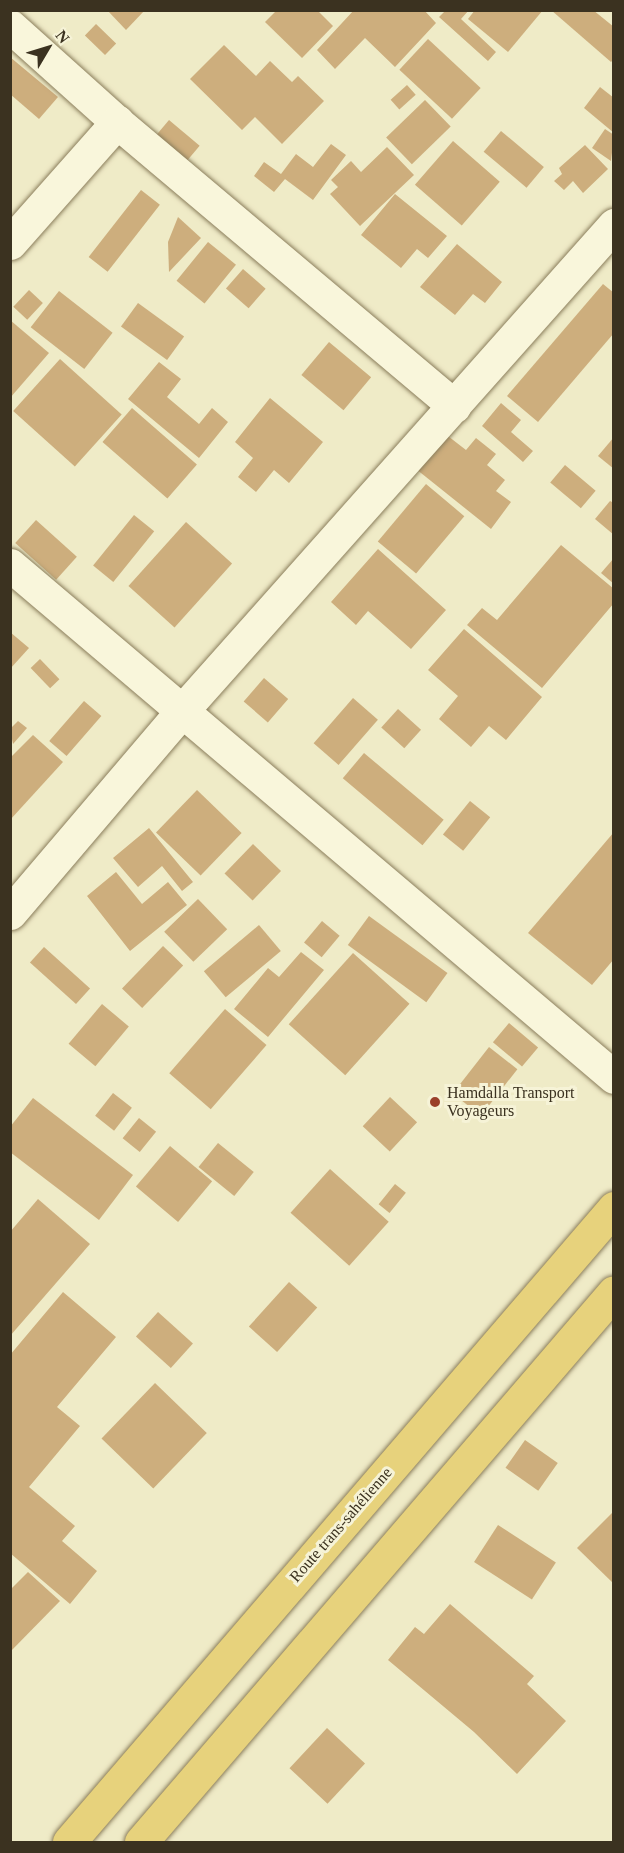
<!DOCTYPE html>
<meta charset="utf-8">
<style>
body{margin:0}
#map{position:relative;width:624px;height:1853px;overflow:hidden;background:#efebc7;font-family:Georgia,serif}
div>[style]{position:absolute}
.building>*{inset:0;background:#cdae7d;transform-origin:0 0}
.roads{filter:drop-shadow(0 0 2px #8b7e5c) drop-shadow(0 0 2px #8b7e5c)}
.minor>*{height:33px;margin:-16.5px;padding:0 16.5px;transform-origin:16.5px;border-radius:16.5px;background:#f9f6db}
.trunk>*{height:33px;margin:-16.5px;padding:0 16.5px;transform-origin:16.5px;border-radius:16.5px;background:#e7d27c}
.dots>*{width:16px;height:16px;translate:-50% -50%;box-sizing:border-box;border:3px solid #f6f3d7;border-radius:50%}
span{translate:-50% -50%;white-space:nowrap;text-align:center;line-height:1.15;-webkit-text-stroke:6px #f6f3d7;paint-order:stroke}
.poi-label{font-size:16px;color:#3b3220}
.left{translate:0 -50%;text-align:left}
.street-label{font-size:16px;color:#3b3220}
.frame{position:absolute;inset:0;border:12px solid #3b3220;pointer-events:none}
.north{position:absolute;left:18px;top:18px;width:60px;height:60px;-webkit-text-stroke:4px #f6f3d7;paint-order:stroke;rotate:52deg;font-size:16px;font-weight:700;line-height:24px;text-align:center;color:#3b3220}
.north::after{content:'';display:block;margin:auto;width:21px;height:27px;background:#3b3220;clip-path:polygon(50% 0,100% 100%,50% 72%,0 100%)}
</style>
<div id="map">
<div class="building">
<div style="clip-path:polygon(107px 10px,145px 10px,126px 30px)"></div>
<div style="clip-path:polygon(277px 10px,317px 10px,333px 26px,302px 58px,265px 22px)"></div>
<div style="clip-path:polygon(354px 10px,424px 10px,436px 23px,395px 67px,365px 38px,335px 69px,317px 50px)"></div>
<div style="clip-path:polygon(446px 10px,469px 10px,461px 19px,496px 52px,488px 61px,439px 17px)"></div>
<div style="clip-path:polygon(475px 10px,543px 10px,508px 52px,468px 19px)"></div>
<div style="clip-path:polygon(551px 10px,593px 10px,614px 27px,614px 59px,611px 62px)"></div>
<div style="left:96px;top:24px;width:28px;height:16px;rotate:44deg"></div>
<div style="left:428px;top:39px;width:72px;height:42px;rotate:43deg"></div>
<div style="clip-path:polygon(224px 45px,256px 76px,270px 61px,292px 82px,298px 76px,324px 101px,282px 144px,255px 117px,242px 130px,190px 79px)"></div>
<div style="clip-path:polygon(10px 57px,58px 97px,39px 119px,10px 94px)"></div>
<div style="left:407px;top:85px;width:13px;height:22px;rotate:48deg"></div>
<div style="clip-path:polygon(600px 87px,614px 98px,614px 133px,584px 108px)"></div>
<div style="left:425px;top:100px;width:37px;height:54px;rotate:46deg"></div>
<div style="left:169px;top:120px;width:40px;height:35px;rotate:40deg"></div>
<div style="clip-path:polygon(605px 129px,614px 135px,611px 161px,592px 148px)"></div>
<div style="left:501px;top:131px;width:56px;height:27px;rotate:40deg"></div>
<div style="left:453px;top:141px;width:62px;height:58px;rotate:41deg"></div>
<div style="clip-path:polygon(331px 144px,346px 155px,313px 200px,285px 179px,274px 192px,254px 176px,264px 162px,281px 174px,296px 154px,313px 167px)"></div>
<div style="clip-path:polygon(585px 145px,608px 169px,583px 193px,573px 181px,564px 190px,554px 181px,562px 174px,559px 168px)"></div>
<div style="clip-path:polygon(387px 147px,414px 175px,360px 226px,330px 194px,338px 187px,331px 180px,351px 161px,361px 172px)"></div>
<div style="left:141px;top:190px;width:24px;height:85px;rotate:38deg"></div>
<div style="clip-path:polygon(395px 194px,447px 236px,428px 258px,417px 249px,401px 268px,361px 235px)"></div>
<div style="clip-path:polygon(178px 217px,201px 238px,169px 272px,168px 242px)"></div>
<div style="left:208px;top:242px;width:36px;height:50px;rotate:39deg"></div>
<div style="clip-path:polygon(457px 244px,502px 282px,485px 303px,473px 294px,455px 315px,420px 287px)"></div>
<div style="left:243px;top:269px;width:30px;height:26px;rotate:41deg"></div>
<div style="clip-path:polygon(603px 284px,614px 293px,614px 333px,538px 422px,507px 396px)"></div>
<div style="left:29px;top:290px;width:19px;height:23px;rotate:43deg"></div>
<div style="left:59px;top:291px;width:68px;height:46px;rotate:38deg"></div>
<div style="left:138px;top:303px;width:57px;height:29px;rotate:36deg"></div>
<div style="clip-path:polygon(10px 320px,49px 353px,10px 398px)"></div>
<div style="left:329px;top:342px;width:55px;height:43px;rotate:40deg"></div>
<div style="left:60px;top:359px;width:83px;height:70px;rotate:42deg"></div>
<div style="clip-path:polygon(159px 362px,181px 379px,167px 397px,199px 424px,212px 408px,228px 422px,199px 458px,128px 399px)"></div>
<div style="clip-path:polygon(270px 398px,323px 442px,289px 483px,274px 470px,256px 492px,238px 477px,253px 458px,235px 442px)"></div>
<div style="clip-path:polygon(501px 403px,521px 420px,511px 432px,533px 451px,523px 462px,482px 426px)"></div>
<div style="left:132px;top:408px;width:86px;height:45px;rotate:41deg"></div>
<div style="clip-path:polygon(444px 433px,466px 450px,476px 438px,496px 454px,487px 465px,505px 480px,496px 491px,511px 502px,491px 529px,416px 469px)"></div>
<div style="clip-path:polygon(614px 437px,614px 469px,598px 456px)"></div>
<div style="left:565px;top:465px;width:40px;height:23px;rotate:40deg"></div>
<div style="left:426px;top:484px;width:50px;height:75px;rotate:40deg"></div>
<div style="clip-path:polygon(610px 501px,614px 503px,614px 535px,595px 519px)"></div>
<div style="left:134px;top:515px;width:26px;height:65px;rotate:39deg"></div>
<div style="left:36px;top:520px;width:55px;height:31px;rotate:42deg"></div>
<div style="left:186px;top:522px;width:62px;height:86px;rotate:42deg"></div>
<div style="clip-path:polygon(561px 545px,614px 589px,614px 603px,542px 688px,467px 625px,482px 608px,497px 620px)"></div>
<div style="clip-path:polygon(378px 549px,446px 610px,411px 649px,368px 611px,356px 625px,331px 602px)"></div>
<div style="clip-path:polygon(614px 558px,614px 584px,601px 573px)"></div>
<div style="clip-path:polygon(464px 629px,542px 697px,506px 740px,489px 726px,471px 747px,439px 719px,458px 696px,428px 670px)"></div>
<div style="clip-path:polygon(10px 632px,29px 648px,10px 669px)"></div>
<div style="left:40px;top:659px;width:28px;height:13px;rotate:46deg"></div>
<div style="left:264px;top:678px;width:32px;height:31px;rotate:41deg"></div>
<div style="left:353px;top:698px;width:33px;height:60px;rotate:41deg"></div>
<div style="left:84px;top:701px;width:23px;height:53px;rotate:41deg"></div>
<div style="left:398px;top:709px;width:31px;height:25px;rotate:42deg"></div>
<div style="clip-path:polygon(18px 721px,27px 728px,13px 744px,10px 729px)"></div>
<div style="clip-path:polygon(33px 735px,63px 762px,10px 820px,10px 758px)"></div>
<div style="left:364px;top:753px;width:104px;height:33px;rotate:40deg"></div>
<div style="left:197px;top:790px;width:62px;height:59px;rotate:44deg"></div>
<div style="left:470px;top:801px;width:26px;height:43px;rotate:39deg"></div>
<div style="clip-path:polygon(149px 828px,193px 882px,182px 891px,162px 866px,138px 887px,113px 858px)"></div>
<div style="clip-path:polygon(614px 832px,614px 959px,592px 985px,528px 933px)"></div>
<div style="left:253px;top:844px;width:39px;height:41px;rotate:44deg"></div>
<div style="clip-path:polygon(116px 872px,142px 904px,168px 882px,187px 905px,130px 951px,87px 896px)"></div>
<div style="left:198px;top:899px;width:42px;height:47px;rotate:46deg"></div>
<div style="left:369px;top:916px;width:97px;height:36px;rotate:36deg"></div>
<div style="left:322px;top:921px;width:23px;height:28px;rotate:40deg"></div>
<div style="left:259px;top:925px;width:34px;height:72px;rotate:50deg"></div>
<div style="left:163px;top:946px;width:28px;height:59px;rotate:44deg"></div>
<div style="left:44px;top:947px;width:62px;height:21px;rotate:42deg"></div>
<div style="clip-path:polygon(301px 952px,324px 970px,268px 1037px,234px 1009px,268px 968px,279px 977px)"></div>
<div style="left:353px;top:953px;width:76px;height:96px;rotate:42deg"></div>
<div style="left:102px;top:1004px;width:35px;height:52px;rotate:40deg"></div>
<div style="left:225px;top:1009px;width:55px;height:85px;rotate:41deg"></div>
<div style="left:509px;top:1023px;width:38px;height:25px;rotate:40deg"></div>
<div style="left:489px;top:1047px;width:36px;height:59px;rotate:38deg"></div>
<div style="left:113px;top:1093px;width:24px;height:29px;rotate:38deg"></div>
<div style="left:390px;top:1097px;width:37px;height:40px;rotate:43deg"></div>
<div style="clip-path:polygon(33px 1098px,133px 1175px,99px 1220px,10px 1152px,10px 1127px)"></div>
<div style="left:139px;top:1118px;width:22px;height:26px;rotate:39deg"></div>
<div style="left:218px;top:1143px;width:46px;height:31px;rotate:39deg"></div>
<div style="left:170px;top:1146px;width:55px;height:53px;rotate:40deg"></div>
<div style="left:330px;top:1169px;width:79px;height:59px;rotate:42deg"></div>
<div style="left:395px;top:1184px;width:14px;height:26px;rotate:39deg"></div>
<div style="clip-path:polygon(38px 1199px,90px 1244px,10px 1336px,10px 1232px)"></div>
<div style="left:289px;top:1282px;width:38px;height:60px;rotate:42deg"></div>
<div style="clip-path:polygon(63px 1292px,116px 1337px,57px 1407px,80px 1426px,29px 1487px,75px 1526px,62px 1541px,97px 1571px,70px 1604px,10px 1553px,10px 1355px)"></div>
<div style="left:158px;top:1312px;width:47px;height:33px;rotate:42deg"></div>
<div style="left:155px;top:1383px;width:72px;height:77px;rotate:44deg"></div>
<div style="left:525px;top:1440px;width:40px;height:34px;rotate:35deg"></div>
<div style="clip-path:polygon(614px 1511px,614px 1584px,577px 1548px)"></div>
<div style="left:498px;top:1525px;width:69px;height:44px;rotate:33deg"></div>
<div style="clip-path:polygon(28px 1572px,60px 1601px,10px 1652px,10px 1590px)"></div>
<div style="clip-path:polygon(450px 1604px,534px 1676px,527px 1684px,566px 1721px,517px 1774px,474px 1732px,388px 1660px,415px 1627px,424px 1634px)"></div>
<div style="left:327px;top:1728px;width:52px;height:55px;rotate:43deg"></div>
</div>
<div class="roads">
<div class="minor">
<div style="left:10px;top:26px;width:144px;rotate:41.9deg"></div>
<div style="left:117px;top:122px;width:441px;rotate:40.1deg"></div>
<div style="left:10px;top:243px;width:162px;rotate:-48.5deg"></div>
<div style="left:10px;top:565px;width:792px;rotate:40.29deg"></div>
<div style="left:10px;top:913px;width:264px;rotate:-49.6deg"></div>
<div style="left:181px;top:712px;width:652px;rotate:-48.36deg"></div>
</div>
<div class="trunk">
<div style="left:69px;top:1842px;width:836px;rotate:-49.32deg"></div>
<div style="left:141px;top:1842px;width:725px;rotate:-49.3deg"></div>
</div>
</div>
<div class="dots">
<div style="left:435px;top:1102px;background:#9a402b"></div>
</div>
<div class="poi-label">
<span class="left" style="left:447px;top:1102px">Hamdalla Transport<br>Voyageurs</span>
</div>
<div class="street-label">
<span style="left:341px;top:1525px;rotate:-49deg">Route trans-sahélienne</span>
</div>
<div class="frame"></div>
<div class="north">N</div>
</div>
